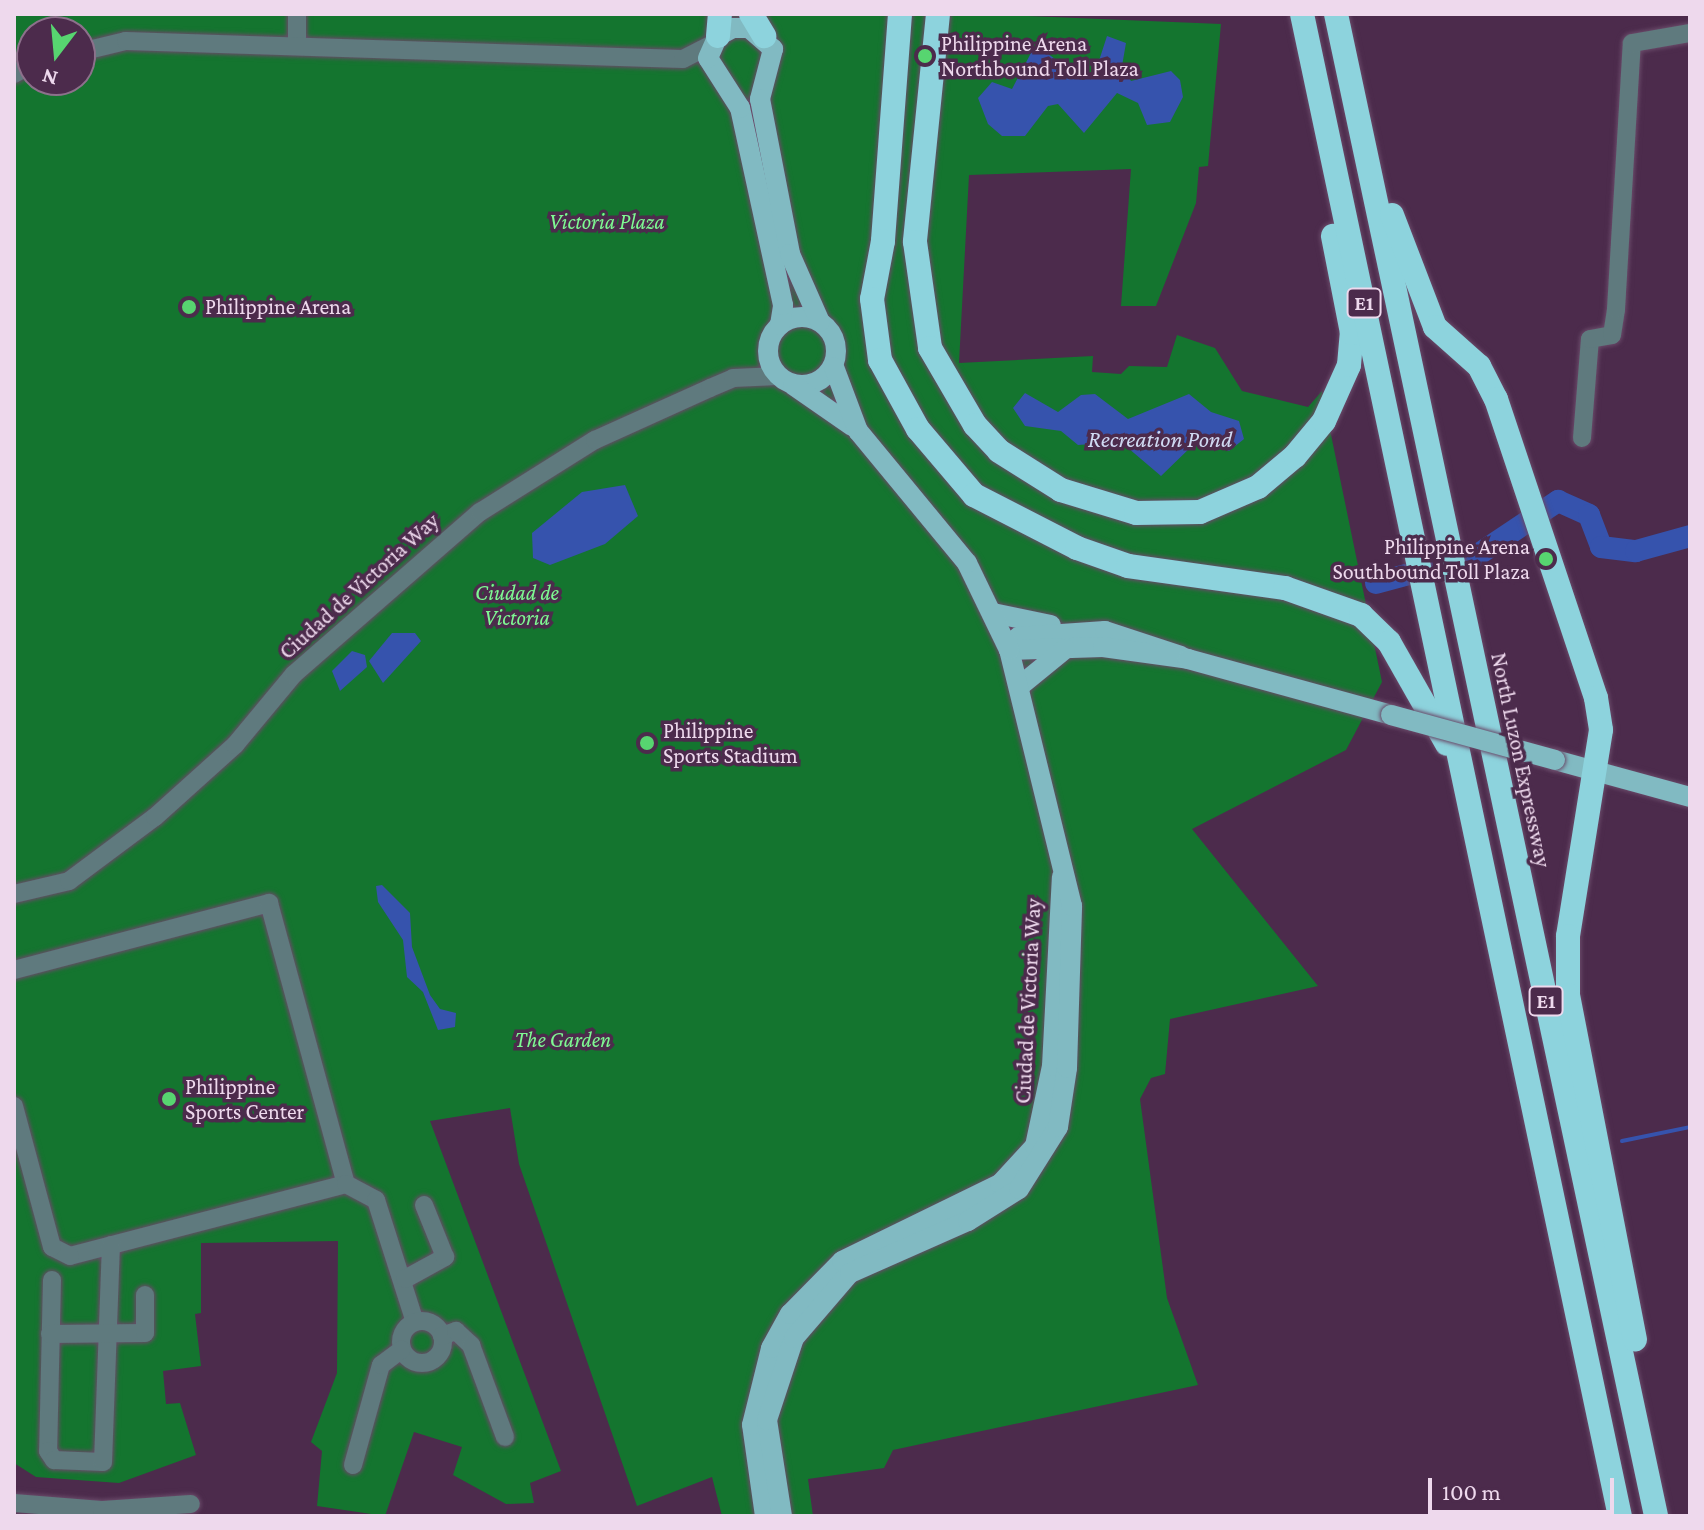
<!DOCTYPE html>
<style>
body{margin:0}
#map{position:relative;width:1704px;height:1530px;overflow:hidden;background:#4c2b4c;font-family:"Crimson Pro",serif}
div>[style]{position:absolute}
.green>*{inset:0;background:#14752f}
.water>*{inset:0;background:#3653ad}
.stream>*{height:4px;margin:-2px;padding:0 2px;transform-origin:2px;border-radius:2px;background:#3653ad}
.river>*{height:22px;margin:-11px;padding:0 11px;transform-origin:11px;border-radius:11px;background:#3653ad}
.roads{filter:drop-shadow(0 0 2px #694a69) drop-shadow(0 0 2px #694a69)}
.minor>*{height:18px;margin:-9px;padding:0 9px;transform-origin:9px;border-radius:9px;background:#5f7a7e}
.minor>.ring{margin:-9px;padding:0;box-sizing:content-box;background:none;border:18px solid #5f7a7e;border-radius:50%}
.major>*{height:20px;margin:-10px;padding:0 10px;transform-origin:10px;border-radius:10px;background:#81bac2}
.major>.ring{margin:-10px;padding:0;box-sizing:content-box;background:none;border:20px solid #81bac2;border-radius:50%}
.highway>*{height:24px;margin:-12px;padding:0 12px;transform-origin:12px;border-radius:12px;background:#8dd3dd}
.bridges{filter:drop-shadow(0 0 2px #694a69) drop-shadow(0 0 2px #694a69)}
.major-bridge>*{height:20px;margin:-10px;padding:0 10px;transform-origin:10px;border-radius:10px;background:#81bac2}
.dots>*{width:22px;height:22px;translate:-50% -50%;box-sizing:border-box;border:4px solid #4c2b4c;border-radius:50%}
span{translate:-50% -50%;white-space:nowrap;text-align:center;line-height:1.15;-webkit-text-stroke:7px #4c2b4c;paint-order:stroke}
.shield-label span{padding:2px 6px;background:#4c2b4c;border:2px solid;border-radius:6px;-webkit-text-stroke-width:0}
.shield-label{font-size:20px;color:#eed9ed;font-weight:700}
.poi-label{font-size:22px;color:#eed9ed}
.left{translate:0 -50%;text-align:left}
.right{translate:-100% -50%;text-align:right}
.park-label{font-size:22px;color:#7ef992;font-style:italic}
.street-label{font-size:22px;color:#eed9ed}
.water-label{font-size:24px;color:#cfd9f2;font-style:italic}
.frame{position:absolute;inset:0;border:16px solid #eed9ed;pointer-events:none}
.north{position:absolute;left:16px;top:16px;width:80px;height:80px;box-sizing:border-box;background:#4c2b4c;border:2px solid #8d718c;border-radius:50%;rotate:196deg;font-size:22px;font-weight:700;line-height:32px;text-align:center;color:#eed9ed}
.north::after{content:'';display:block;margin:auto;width:28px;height:36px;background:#57d570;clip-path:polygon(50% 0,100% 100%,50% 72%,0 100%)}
.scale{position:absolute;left:1428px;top:1478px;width:186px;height:36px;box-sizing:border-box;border:4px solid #eed9ed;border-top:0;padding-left:10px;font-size:24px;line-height:28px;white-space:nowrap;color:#eed9ed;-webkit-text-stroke:6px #4c2b4c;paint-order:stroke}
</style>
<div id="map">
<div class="green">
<div style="clip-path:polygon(evenodd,14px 14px,979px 14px,1221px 24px,1208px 166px,1199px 167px,1196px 203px,1156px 306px,1121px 306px,1131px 169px,969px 175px,959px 363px,1093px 356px,1092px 372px,1121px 374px,1129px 366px,1167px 367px,1177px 335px,1215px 348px,1242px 391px,1308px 407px,1322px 391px,1382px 682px,1346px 750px,1192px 829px,1318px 986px,1170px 1019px,1165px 1074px,1151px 1078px,1140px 1099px,1167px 1298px,1198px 1385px,893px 1450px,884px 1468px,808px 1479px,813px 1516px,722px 1516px,712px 1477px,637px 1506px,519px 1164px,510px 1108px,430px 1121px,561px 1471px,530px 1483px,534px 1503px,506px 1504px,453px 1475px,462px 1447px,414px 1432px,385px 1516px,317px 1506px,322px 1451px,311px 1442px,337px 1373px,338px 1241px,201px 1243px,201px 1313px,195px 1314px,201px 1366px,163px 1371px,166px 1404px,180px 1403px,196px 1455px,119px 1483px,36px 1477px,14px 1463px,14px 14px,32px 32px,80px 32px,80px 80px,32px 80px,32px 32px)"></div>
</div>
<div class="water">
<div style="clip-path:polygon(1107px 36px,1126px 43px,1122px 66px,1131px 81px,1171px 71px,1180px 80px,1183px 97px,1170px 122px,1147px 125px,1138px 103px,1117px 93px,1084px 133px,1058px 104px,1048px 106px,1025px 136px,1002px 136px,988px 124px,978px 98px,992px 82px,1012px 89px,1032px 51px,1043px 50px,1083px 80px,1095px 73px)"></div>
<div style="clip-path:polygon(1025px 393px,1058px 412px,1081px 395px,1095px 394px,1128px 419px,1189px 394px,1211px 412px,1239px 421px,1244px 439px,1229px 451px,1205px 442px,1192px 446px,1161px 476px,1121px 442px,1078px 445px,1061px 431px,1025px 426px,1013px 408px)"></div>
<div style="clip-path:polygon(625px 485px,638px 516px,605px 544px,550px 565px,533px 558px,532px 533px,582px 492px)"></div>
<div style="clip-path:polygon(392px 633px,415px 633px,421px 641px,383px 683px,369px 661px)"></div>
<div style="clip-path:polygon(352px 651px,365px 655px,367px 667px,340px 691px,332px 671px)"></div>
<div style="clip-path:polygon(382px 885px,410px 913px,412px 947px,430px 995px,440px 1009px,456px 1013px,455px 1027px,438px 1030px,423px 992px,407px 977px,403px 940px,378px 902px,376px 886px)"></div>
</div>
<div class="stream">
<div style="left:1622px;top:1141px;width:69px;rotate:-11.6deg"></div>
</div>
<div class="river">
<div style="left:1376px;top:583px;width:104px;rotate:-15.1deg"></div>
<div style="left:1476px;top:556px;width:99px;rotate:-33.9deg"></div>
<div style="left:1558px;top:501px;width:34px;rotate:24deg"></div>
<div style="left:1589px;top:515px;width:34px;rotate:69deg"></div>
<div style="left:1601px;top:547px;width:35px;rotate:7deg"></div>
<div style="left:1636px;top:551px;width:56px;rotate:-15.5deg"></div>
</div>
<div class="roads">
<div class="minor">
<div style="left:297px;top:44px;width:30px;rotate:-90deg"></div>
<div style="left:80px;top:52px;width:47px;rotate:-13.4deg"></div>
<div style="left:126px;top:41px;width:557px;rotate:1.85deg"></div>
<div style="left:683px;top:59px;width:33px;rotate:-27deg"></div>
<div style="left:14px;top:74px;width:21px;rotate:-29deg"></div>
<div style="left:1582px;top:438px;width:99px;rotate:-85.4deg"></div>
<div style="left:1590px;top:339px;width:22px;rotate:-10deg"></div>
<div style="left:1612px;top:335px;width:26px;rotate:-81deg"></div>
<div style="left:1616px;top:309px;width:266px;rotate:-86.6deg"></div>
<div style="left:1632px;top:43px;width:59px;rotate:-9.8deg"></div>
<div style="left:14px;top:894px;width:57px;rotate:-13.3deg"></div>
<div style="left:69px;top:881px;width:107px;rotate:-36.7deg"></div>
<div style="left:155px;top:817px;width:108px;rotate:-42deg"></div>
<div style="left:235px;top:745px;width:92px;rotate:-50.3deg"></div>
<div style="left:294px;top:674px;width:247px;rotate:-41.1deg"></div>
<div style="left:480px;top:512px;width:136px;rotate:-32.1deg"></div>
<div style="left:595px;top:440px;width:126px;rotate:-24.3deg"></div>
<div style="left:710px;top:388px;width:25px;rotate:-23deg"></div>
<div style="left:733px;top:378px;width:45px;rotate:-2.5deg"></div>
<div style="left:14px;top:970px;width:264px;rotate:-14.7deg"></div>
<div style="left:269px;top:903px;width:291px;rotate:74.7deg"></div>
<div style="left:346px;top:1184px;width:285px;rotate:165.4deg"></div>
<div style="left:70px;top:1256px;width:20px;rotate:-153deg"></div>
<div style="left:52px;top:1247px;width:146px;rotate:-105.1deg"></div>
<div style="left:346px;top:1184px;width:34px;rotate:28deg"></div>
<div style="left:376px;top:1200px;width:128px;rotate:72.3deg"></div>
<div style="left:405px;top:1279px;width:46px;rotate:-28.8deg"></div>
<div style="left:445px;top:1257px;width:56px;rotate:-112deg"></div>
<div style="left:52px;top:1280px;width:171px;rotate:91.3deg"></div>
<div style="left:48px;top:1451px;width:11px;rotate:56deg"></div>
<div style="left:54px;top:1460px;width:49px;rotate:2.3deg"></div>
<div style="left:103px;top:1462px;width:217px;rotate:-87.9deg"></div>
<div class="ring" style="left:401px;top:1321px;width:24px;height:24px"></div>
<div style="left:50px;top:1334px;width:95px;rotate:-0.6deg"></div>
<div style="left:145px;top:1333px;width:38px;rotate:-90deg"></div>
<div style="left:442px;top:1336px;width:15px;rotate:-20deg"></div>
<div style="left:456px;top:1331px;width:21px;rotate:43deg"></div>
<div style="left:471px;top:1345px;width:98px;rotate:69.7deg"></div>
<div style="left:353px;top:1465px;width:104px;rotate:-74.4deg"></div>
<div style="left:381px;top:1365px;width:26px;rotate:-37deg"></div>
<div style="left:14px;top:1503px;width:88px;rotate:4.5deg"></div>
<div style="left:102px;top:1510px;width:89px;rotate:-3.9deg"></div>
</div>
<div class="major">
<div class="ring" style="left:768px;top:317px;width:48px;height:48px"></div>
<div style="left:780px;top:325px;width:20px;rotate:-81deg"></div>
<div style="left:783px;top:305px;width:202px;rotate:-102.3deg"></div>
<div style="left:740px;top:108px;width:59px;rotate:-122.6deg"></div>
<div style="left:708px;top:58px;width:24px;rotate:-66deg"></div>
<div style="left:718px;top:36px;width:17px;rotate:-28deg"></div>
<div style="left:733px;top:28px;width:16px"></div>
<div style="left:749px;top:28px;width:32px;rotate:41deg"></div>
<div style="left:773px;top:49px;width:52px;rotate:104.6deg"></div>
<div style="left:760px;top:99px;width:158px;rotate:79deg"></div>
<div style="left:790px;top:254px;width:74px;rotate:66.2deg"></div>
<div style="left:793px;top:385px;width:72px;rotate:34.8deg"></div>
<div style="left:993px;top:613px;width:59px;rotate:11.7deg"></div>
<div style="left:1018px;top:637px;width:87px;rotate:-3.9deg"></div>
<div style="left:1105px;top:631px;width:80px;rotate:18.2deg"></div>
<div style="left:1009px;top:650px;width:94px;rotate:-1.8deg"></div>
<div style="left:1103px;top:647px;width:86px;rotate:8deg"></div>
<div style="left:1188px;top:659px;width:211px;rotate:15.4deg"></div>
<div style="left:1021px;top:685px;width:57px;rotate:-39.3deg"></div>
<div style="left:1555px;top:760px;width:140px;rotate:15.3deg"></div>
<div style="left:765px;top:1516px;width:92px;rotate:-98.1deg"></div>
<div style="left:752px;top:1425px;width:79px;rotate:-76.1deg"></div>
<div style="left:771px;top:1348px;width:39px;rotate:-61deg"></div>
<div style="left:790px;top:1314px;width:74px;rotate:-45.5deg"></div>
<div style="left:842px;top:1261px;width:176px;rotate:-26deg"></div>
<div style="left:1000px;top:1184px;width:52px;rotate:-47.4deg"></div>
<div style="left:1035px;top:1146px;width:82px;rotate:-78deg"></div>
<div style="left:1052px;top:1066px;width:189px;rotate:-87deg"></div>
<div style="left:782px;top:1516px;width:97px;rotate:-98.9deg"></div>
<div style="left:767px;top:1420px;width:86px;rotate:-71.8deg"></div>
<div style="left:794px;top:1338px;width:86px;rotate:-49.3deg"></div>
<div style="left:850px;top:1273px;width:129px;rotate:-23.8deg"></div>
<div style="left:968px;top:1221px;width:60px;rotate:-32.1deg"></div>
<div style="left:1019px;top:1189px;width:73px;rotate:-57.8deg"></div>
<div style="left:1058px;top:1127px;width:60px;rotate:-81.3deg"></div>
<div style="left:1067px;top:1068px;width:162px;rotate:-88.2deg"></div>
<div style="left:1072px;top:906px;width:264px;rotate:-103.8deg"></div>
<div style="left:1009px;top:650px;width:97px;rotate:-115.8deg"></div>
<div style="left:967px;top:563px;width:171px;rotate:-129.5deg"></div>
<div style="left:858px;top:431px;width:68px;rotate:-110.6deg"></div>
</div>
<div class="highway">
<div style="left:751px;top:14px;width:26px;rotate:59deg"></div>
<div style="left:900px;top:14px;width:228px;rotate:94.3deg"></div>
<div style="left:883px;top:241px;width:59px;rotate:100.7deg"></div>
<div style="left:872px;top:299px;width:62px;rotate:82.5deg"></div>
<div style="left:880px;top:360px;width:79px;rotate:61.2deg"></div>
<div style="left:918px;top:429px;width:87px;rotate:49.7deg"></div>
<div style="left:974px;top:495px;width:116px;rotate:27.2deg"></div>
<div style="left:1077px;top:548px;width:54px;rotate:19.4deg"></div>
<div style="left:1128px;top:566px;width:159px;rotate:8deg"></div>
<div style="left:1285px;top:588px;width:81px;rotate:19.6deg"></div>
<div style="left:1361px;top:615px;width:39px;rotate:44deg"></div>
<div style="left:1389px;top:642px;width:117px;rotate:60.4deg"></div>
<div style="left:938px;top:14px;width:229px;rotate:95.8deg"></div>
<div style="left:915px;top:242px;width:107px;rotate:81.9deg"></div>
<div style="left:930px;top:348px;width:89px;rotate:59.7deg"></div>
<div style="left:975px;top:425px;width:35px;rotate:47deg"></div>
<div style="left:999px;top:451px;width:73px;rotate:32.2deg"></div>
<div style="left:1061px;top:490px;width:78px;rotate:17deg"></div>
<div style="left:1136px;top:513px;width:64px;rotate:-0.9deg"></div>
<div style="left:1200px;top:512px;width:63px;rotate:-23.3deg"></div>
<div style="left:1258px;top:487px;width:48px;rotate:-40deg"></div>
<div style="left:1295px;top:456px;width:45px;rotate:-50.4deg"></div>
<div style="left:1324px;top:421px;width:61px;rotate:-65.9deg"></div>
<div style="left:1349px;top:365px;width:32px;rotate:-85deg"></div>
<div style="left:1352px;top:333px;width:99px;rotate:-101.1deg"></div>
<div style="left:1302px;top:14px;width:1535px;rotate:78.05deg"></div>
<div style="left:1336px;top:14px;width:1536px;rotate:77.97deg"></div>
<div style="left:718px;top:36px;width:22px;rotate:-85deg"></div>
<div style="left:1392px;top:215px;width:120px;rotate:69deg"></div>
<div style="left:1435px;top:327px;width:59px;rotate:41.6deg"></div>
<div style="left:1479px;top:366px;width:37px;rotate:63deg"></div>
<div style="left:1496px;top:399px;width:315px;rotate:71.5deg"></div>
<div style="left:1596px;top:698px;width:32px;rotate:81deg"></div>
<div style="left:1601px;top:730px;width:209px;rotate:99.1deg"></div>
<div style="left:1568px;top:936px;width:59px;rotate:90deg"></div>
<div style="left:1568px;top:995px;width:351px;rotate:79deg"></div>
</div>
</div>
<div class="bridges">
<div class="major-bridge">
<div style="left:1391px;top:715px;width:170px;rotate:15.3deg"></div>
</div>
</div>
<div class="dots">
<div style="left:925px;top:56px;background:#57d570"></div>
<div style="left:189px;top:307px;background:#57d570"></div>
<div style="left:1546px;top:559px;background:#57d570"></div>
<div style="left:647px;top:743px;background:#57d570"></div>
<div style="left:169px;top:1099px;background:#57d570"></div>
</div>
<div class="shield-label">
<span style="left:1364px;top:303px">E1</span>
<span style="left:1546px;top:1001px">E1</span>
</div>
<div class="poi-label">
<span class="left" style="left:941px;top:56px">Philippine Arena<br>Northbound Toll Plaza</span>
<span class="left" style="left:205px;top:307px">Philippine Arena</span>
<span class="right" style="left:1530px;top:559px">Philippine Arena<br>Southbound Toll Plaza</span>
<span class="left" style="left:663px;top:743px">Philippine<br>Sports Stadium</span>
<span class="left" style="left:185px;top:1099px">Philippine<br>Sports Center</span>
</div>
<div class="park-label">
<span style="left:607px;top:222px">Victoria Plaza</span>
<span style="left:517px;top:605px">Ciudad de<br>Victoria</span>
<span style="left:563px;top:1040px">The Garden</span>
</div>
<div class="street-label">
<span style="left:359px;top:586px;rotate:-42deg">Ciudad de Victoria Way</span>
<span style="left:1521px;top:760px;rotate:78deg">North Luzon Expressway</span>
<span style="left:1028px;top:1001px;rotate:-87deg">Ciudad de Victoria Way</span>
</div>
<div class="water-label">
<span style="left:1160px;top:439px">Recreation Pond</span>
</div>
<div class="frame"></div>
<div class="north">N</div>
<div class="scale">100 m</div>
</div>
